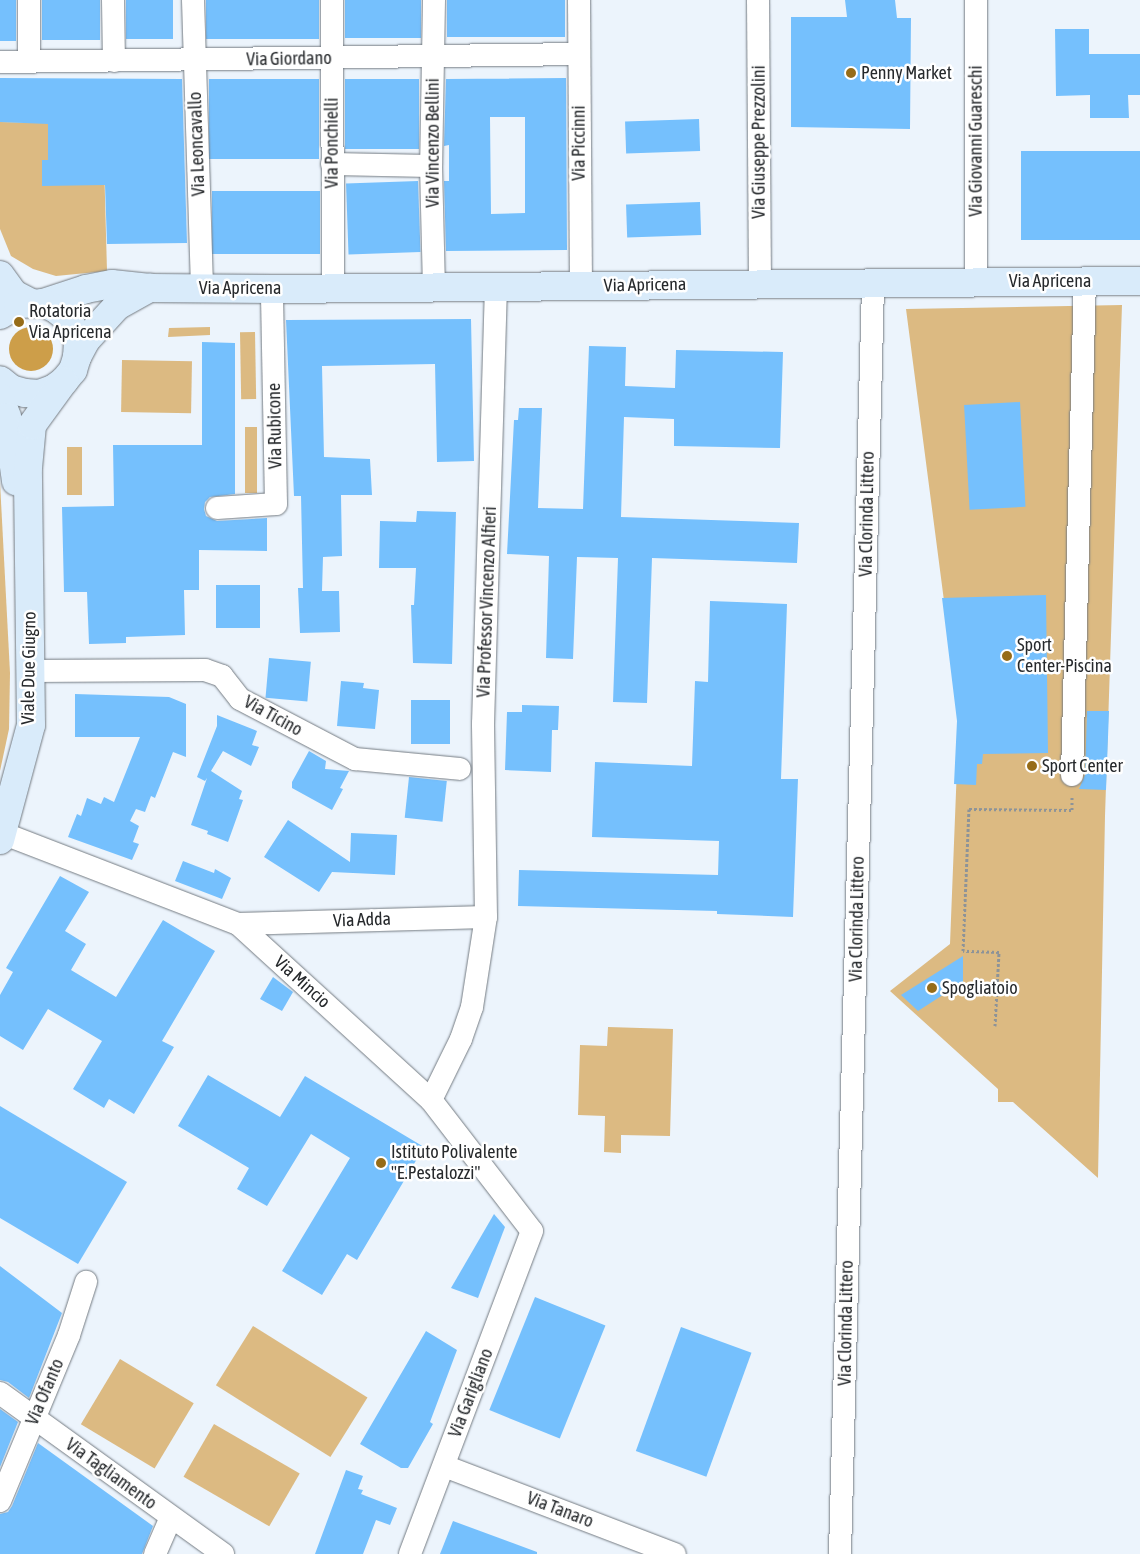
<!DOCTYPE html>
<style>
body{margin:0}
#map{position:relative;width:1140px;height:1554px;overflow:hidden;background:#ecf4fc;font-family:"Asap Condensed",sans-serif}
div>[style]{position:absolute}
.green>*{inset:0;background:#dcba82;transform-origin:0 0}
.water>*{inset:0;background:#cd9e49}
.round{border-radius:50%}
.building>*{inset:0;background:#75c0fd;transform-origin:0 0}
.path>*{height:3px;margin-top:-1.5px;transform-origin:0;background:repeating-linear-gradient(90deg,#8d9398 0 2.5px,transparent 0 5px)}
.roads{filter:drop-shadow(0 0 1px #747b82) drop-shadow(0 0 1px #747b82)}
.street>*{height:22px;margin:-11px;padding:0 11px;transform-origin:11px;border-radius:11px;background:#fff}
.secondary>*{height:28px;margin:-14px;padding:0 14px;transform-origin:14px;border-radius:14px;background:#d9ebfa}
.dots>*{width:14px;height:14px;translate:-50% -50%;box-sizing:border-box;border:2px solid #fff;border-radius:50%}
span{translate:-50% -50%;white-space:nowrap;text-align:center;line-height:1.15;-webkit-text-stroke:5px #fff;paint-order:stroke}
.street-label{font-size:18px;color:#26292c}
.poi-label{font-size:18px;color:#26292c}
.left{translate:0 -50%;text-align:left}
</style>
<div id="map">
<div class="green">
<div style="clip-path:polygon(0 122px,103px 124px,107px 271px,56px 276px,33px 269px,11px 256px,0 229px)"></div>
<div style="clip-path:polygon(1122px 305px,1105px 816px,1098px 1178px,1013px 1102px,998px 1102px,998px 1089px,890px 991px,950px 944px,959px 716px,906px 309px)"></div>
<div style="clip-path:polygon(210px 327px,210px 335px,168px 337px,169px 328px)"></div>
<div style="left:255px;top:332px;width:67px;height:15px;rotate:89deg"></div>
<div style="left:122px;top:360px;width:70px;height:52px;rotate:1deg"></div>
<div style="left:245px;top:427px;width:12px;height:66px"></div>
<div style="left:67px;top:447px;width:15px;height:48px"></div>
<div style="clip-path:polygon(0 482px,10px 673px,9px 729px,0 771px)"></div>
<div style="clip-path:polygon(608px 1027px,673px 1029px,670px 1136px,621px 1135px,621px 1153px,604px 1152px,605px 1116px,578px 1115px,580px 1045px,607px 1046px)"></div>
<div style="left:253px;top:1326px;width:135px;height:70px;rotate:32deg"></div>
<div style="left:120px;top:1359px;width:86px;height:76px;rotate:31deg"></div>
<div style="left:214px;top:1424px;width:99px;height:61px;rotate:30deg"></div>
</div>
<div class="water">
<div class="round" style="left:9px;top:327px;width:44px;height:44px"></div>
</div>
<div class="building">
<div style="left:0;top:0;width:16px;height:41px"></div>
<div style="left:42px;top:0;width:58px;height:40px"></div>
<div style="left:126px;top:0;width:47px;height:39px"></div>
<div style="left:206px;top:0;width:113px;height:39px"></div>
<div style="left:345px;top:0;width:76px;height:38px"></div>
<div style="left:447px;top:0;width:118px;height:37px"></div>
<div style="clip-path:polygon(845px 0,895px 0,897px 18px,911px 18px,910px 129px,791px 127px,791px 17px,847px 17px)"></div>
<div style="clip-path:polygon(1055px 29px,1089px 29px,1089px 54px,1140px 54px,1140px 95px,1128px 95px,1129px 118px,1090px 118px,1090px 95px,1056px 96px)"></div>
<div style="clip-path:polygon(0 78px,182px 79px,187px 243px,107px 244px,105px 185px,42px 186px,42px 160px,48px 160px,48px 124px,0 122px)"></div>
<div style="clip-path:polygon(evenodd,566px 78px,567px 250px,446px 251px,444px 181px,449px 181px,449px 145px,444px 146px,446px 79px,566px 78px,490px 117px,525px 117px,525px 213px,491px 214px,490px 117px)"></div>
<div style="left:209px;top:79px;width:110px;height:80px"></div>
<div style="left:345px;top:79px;width:74px;height:70px"></div>
<div style="left:699px;top:119px;width:32px;height:74px;rotate:88deg"></div>
<div style="left:1140px;top:151px;width:89px;height:119px;rotate:90deg"></div>
<div style="left:418px;top:181px;width:71px;height:72px;rotate:88deg"></div>
<div style="left:320px;top:191px;width:63px;height:108px;rotate:90deg"></div>
<div style="left:700px;top:202px;width:33px;height:74px;rotate:88deg"></div>
<div style="clip-path:polygon(471px 319px,474px 461px,437px 462px,435px 364px,322px 366px,324px 457px,370px 459px,372px 495px,341px 495px,342px 556px,323px 557px,322px 591px,339px 591px,340px 632px,300px 633px,298px 588px,303px 588px,301px 496px,294px 496px,286px 320px)"></div>
<div style="clip-path:polygon(202px 342px,235px 343px,235px 494px,210px 497px,205px 502px,204px 509px,206px 516px,217px 521px,267px 518px,267px 551px,199px 550px,199px 590px,184px 590px,185px 635px,126px 637px,126px 643px,89px 644px,87px 592px,64px 592px,62px 507px,114px 506px,113px 445px,202px 445px)"></div>
<div style="clip-path:polygon(589px 346px,626px 347px,625px 386px,675px 388px,676px 350px,783px 352px,780px 448px,674px 446px,674px 419px,624px 417px,621px 517px,799px 523px,797px 563px,652px 558px,647px 703px,613px 702px,618px 558px,577px 557px,573px 659px,546px 658px,549px 556px,507px 554px,514px 420px,518px 420px,519px 408px,542px 408px,538px 508px,583px 509px)"></div>
<div style="left:1020px;top:402px;width:105px;height:56px;rotate:87deg"></div>
<div style="clip-path:polygon(417px 511px,456px 512px,452px 664px,413px 663px,411px 605px,414px 605px,416px 568px,379px 568px,380px 521px,416px 522px)"></div>
<div style="left:216px;top:585px;width:44px;height:43px"></div>
<div style="clip-path:polygon(1046px 595px,1048px 753px,983px 754px,982px 764px,977px 764px,976px 785px,954px 784px,957px 721px,942px 598px)"></div>
<div style="clip-path:polygon(710px 601px,787px 604px,781px 779px,798px 779px,793px 917px,717px 914px,717px 911px,518px 906px,519px 870px,718px 875px,719px 841px,592px 837px,595px 762px,692px 766px,695px 681px,708px 682px)"></div>
<div style="left:269px;top:658px;width:42px;height:40px;rotate:5deg"></div>
<div style="clip-path:polygon(341px 681px,364px 683px,363px 688px,379px 690px,375px 729px,337px 726px)"></div>
<div style="clip-path:polygon(75px 694px,169px 697px,186px 704px,186px 757px,173px 752px,155px 798px,151px 796px,145px 812px,136px 809px,130px 821px,139px 826px,133px 842px,139px 844px,132px 860px,68px 837px,77px 814px,81px 816px,87px 798px,101px 804px,104px 797px,114px 802px,140px 737px,75px 737px)"></div>
<div style="left:411px;top:700px;width:39px;height:44px"></div>
<div style="clip-path:polygon(522px 705px,559px 706px,558px 730px,552px 730px,551px 772px,505px 770px,507px 712px,522px 712px)"></div>
<div style="clip-path:polygon(1087px 711px,1109px 711px,1106px 790px,1079px 789px,1085px 775px)"></div>
<div style="clip-path:polygon(217px 715px,257px 731px,252px 745px,259px 747px,251px 766px,223px 751px,211px 771px,242px 791px,239px 799px,243px 800px,228px 842px,207px 834px,208px 831px,191px 825px,207px 778px,205px 781px,197px 777px,217px 726px)"></div>
<div style="clip-path:polygon(309px 751px,326px 761px,325px 769px,349px 771px,340px 788px,343px 789px,332px 810px,292px 788px,292px 782px)"></div>
<div style="left:409px;top:777px;width:38px;height:41px;rotate:6deg"></div>
<div style="clip-path:polygon(288px 820px,350px 862px,351px 833px,397px 835px,395px 875px,332px 872px,319px 892px,264px 857px)"></div>
<div style="clip-path:polygon(183px 861px,214px 873px,215px 869px,231px 878px,222px 899px,175px 881px)"></div>
<div style="clip-path:polygon(60px 876px,89px 892px,65px 931px,86px 944px,71px 970px,116px 997px,163px 920px,215px 951px,162px 1041px,174px 1047px,134px 1114px,109px 1099px,104px 1108px,73px 1089px,102px 1041px,48px 1009px,23px 1050px,0 1036px,0 995px,13px 972px,6px 968px)"></div>
<div style="clip-path:polygon(963px 956px,963px 982px,918px 1011px,901px 995px)"></div>
<div style="clip-path:polygon(273px 977px,293px 992px,282px 1011px,260px 999px)"></div>
<div style="clip-path:polygon(208px 1075px,280px 1117px,305px 1076px,424px 1147px,357px 1260px,347px 1254px,322px 1295px,282px 1271px,350px 1158px,311px 1134px,267px 1206px,237px 1189px,249px 1168px,178px 1126px)"></div>
<div style="clip-path:polygon(0 1106px,127px 1182px,78px 1264px,0 1218px)"></div>
<div style="clip-path:polygon(494px 1214px,505px 1227px,478px 1298px,451px 1288px)"></div>
<div style="clip-path:polygon(0 1266px,62px 1313px,29px 1398px,8px 1382px,0 1380px)"></div>
<div style="left:535px;top:1297px;width:76px;height:122px;rotate:22deg"></div>
<div style="left:681px;top:1327px;width:75px;height:132px;rotate:20deg"></div>
<div style="clip-path:polygon(426px 1331px,457px 1350px,430px 1422px,433px 1424px,408px 1468px,401px 1468px,360px 1444px)"></div>
<div style="clip-path:polygon(0 1409px,18px 1422px,0 1467px)"></div>
<div style="clip-path:polygon(38px 1443px,153px 1526px,142px 1554px,0 1554px,0 1514px,8px 1512px,12px 1506px)"></div>
<div style="clip-path:polygon(346px 1470px,363px 1476px,358px 1489px,363px 1490px,361px 1494px,397px 1508px,390px 1525px,376px 1520px,363px 1554px,315px 1554px)"></div>
<div style="clip-path:polygon(453px 1521px,537px 1552px,537px 1554px,440px 1554px)"></div>
</div>
<div class="path">
<div style="left:995px;top:1026px;width:74px;rotate:-86.9deg"></div>
<div style="left:999px;top:952px;width:36px;rotate:-178deg"></div>
<div style="left:963px;top:951px;width:142px;rotate:-87.6deg"></div>
<div style="left:969px;top:809px;width:103px;rotate:0.6deg"></div>
<div style="left:1072px;top:810px;width:14px;rotate:-90deg"></div>
</div>
<div class="roads">
<div class="street">
<div style="left:29px;top:0;width:61px;rotate:90deg"></div>
<div style="left:113px;top:0;width:61px;rotate:89.1deg"></div>
<div style="left:193px;top:0;width:287px;rotate:88.2deg"></div>
<div style="left:332px;top:0;width:286px;rotate:89.8deg"></div>
<div style="left:434px;top:0;width:166px;rotate:91deg"></div>
<div style="left:431px;top:166px;width:121px;rotate:88.6deg"></div>
<div style="left:579px;top:0;width:286px;rotate:89.6deg"></div>
<div style="left:758px;top:0;width:284px;rotate:89.6deg"></div>
<div style="left:976px;top:0;width:282px;rotate:90deg"></div>
<div style="left:0;top:62px;width:579px;rotate:-0.79deg"></div>
<div style="left:332px;top:164px;width:99px;rotate:1.2deg"></div>
<div style="left:217px;top:508px;width:59px;rotate:-3.9deg"></div>
<div style="left:276px;top:504px;width:215px;rotate:-91.1deg"></div>
<div style="left:30px;top:671px;width:175px;rotate:-0.3deg"></div>
<div style="left:205px;top:670px;width:18px;rotate:19deg"></div>
<div style="left:222px;top:676px;width:29px;rotate:52deg"></div>
<div style="left:240px;top:699px;width:130px;rotate:27.6deg"></div>
<div style="left:355px;top:759px;width:105px;rotate:5.4deg"></div>
<div style="left:1072px;top:775px;width:494px;rotate:-88.5deg"></div>
<div style="left:2px;top:833px;width:253px;rotate:21.1deg"></div>
<div style="left:238px;top:924px;width:261px;rotate:42.4deg"></div>
<div style="left:431px;top:1100px;width:165px;rotate:52.4deg"></div>
<div style="left:532px;top:1231px;width:345px;rotate:110.7deg"></div>
<div style="left:238px;top:924px;width:248px;rotate:-1.6deg"></div>
<div style="left:431px;top:1100px;width:68px;rotate:-63.8deg"></div>
<div style="left:461px;top:1039px;width:34px;rotate:-71deg"></div>
<div style="left:472px;top:1007px;width:91px;rotate:-81.2deg"></div>
<div style="left:486px;top:917px;width:193px;rotate:-90.9deg"></div>
<div style="left:483px;top:724px;width:437px;rotate:-88.3deg"></div>
<div style="left:0;top:1393px;width:275px;rotate:35.8deg"></div>
<div style="left:444px;top:1466px;width:247px;rotate:20.9deg"></div>
<div style="left:0;top:1501px;width:180px;rotate:-67.4deg"></div>
<div style="left:69px;top:1335px;width:56px;rotate:-72.2deg"></div>
<div style="left:155px;top:1554px;width:40px;rotate:-66.6deg"></div>
<div style="left:840px;top:1554px;width:1271px;rotate:-88.51deg"></div>
</div>
<div class="secondary">
<div style="left:0;top:275px;width:24px;rotate:54deg"></div>
<div style="left:14px;top:294px;width:17px;rotate:28deg"></div>
<div style="left:43px;top:303px;width:45px;rotate:-18deg"></div>
<div style="left:86px;top:289px;width:26px;rotate:-11deg"></div>
<div style="left:112px;top:284px;width:38px;rotate:6deg"></div>
<div style="left:150px;top:288px;width:122px;rotate:0.5deg"></div>
<div style="left:272px;top:289px;width:868px;rotate:-0.53deg"></div>
<div style="left:0;top:315px;width:21px;rotate:-31deg"></div>
<div style="left:18px;top:304px;width:25px;rotate:-2deg"></div>
<div style="left:43px;top:303px;width:14px;rotate:25deg"></div>
<div style="left:56px;top:309px;width:14px;rotate:39deg"></div>
<div style="left:67px;top:318px;width:14px;rotate:60deg"></div>
<div style="left:74px;top:330px;width:14px;rotate:73deg"></div>
<div style="left:78px;top:343px;width:14px;rotate:94deg"></div>
<div style="left:77px;top:357px;width:14px;rotate:107deg"></div>
<div style="left:73px;top:370px;width:14px;rotate:129deg"></div>
<div style="left:64px;top:381px;width:14px;rotate:144deg"></div>
<div style="left:53px;top:389px;width:15px;rotate:160deg"></div>
<div style="left:39px;top:394px;width:14px;rotate:-176deg"></div>
<div style="left:25px;top:393px;width:15px;rotate:-164deg"></div>
<div style="left:11px;top:389px;width:14px;rotate:-141deg"></div>
<div style="left:77px;top:357px;width:19px;rotate:-62deg"></div>
<div style="left:86px;top:340px;width:46px;rotate:-47.6deg"></div>
<div style="left:117px;top:306px;width:38px;rotate:-29deg"></div>
<div style="left:0;top:397px;width:21px;rotate:71deg"></div>
<div style="left:7px;top:417px;width:65px;rotate:82deg"></div>
<div style="left:0;top:840px;width:119px;rotate:-74.9deg"></div>
<div style="left:31px;top:725px;width:257px;rotate:-90.7deg"></div>
<div style="left:28px;top:468px;width:43px;rotate:-84.7deg"></div>
<div style="left:32px;top:425px;width:54px;rotate:-54deg"></div>
</div>
</div>
<div class="dots">
<div style="left:851px;top:73px;background:#966c18"></div>
<div style="left:19px;top:322px;background:#966c18"></div>
<div style="left:1007px;top:656px;background:#966c18"></div>
<div style="left:1032px;top:766px;background:#966c18"></div>
<div style="left:932px;top:988px;background:#966c18"></div>
<div style="left:381px;top:1163px;background:#966c18"></div>
</div>
<div class="street-label">
<span style="left:289px;top:59px;rotate:-1deg">Via Giordano</span>
<span style="left:976px;top:141px;rotate:-90deg">Via Giovanni Guareschi</span>
<span style="left:759px;top:142px;rotate:-90deg">Via Giuseppe Prezzolini</span>
<span style="left:332px;top:143px;rotate:-90deg">Via Ponchielli</span>
<span style="left:433px;top:143px;rotate:-90deg">Via Vincenzo Bellini</span>
<span style="left:579px;top:143px;rotate:-90deg">Via Piccinni</span>
<span style="left:197px;top:144px;rotate:-92deg">Via Leoncavallo</span>
<span style="left:1050px;top:281px">Via Apricena</span>
<span style="left:645px;top:285px;rotate:-1deg">Via Apricena</span>
<span style="left:240px;top:288px">Via Apricena</span>
<span style="left:275px;top:426px;rotate:-91deg">Via Rubicone</span>
<span style="left:867px;top:514px;rotate:-89deg">Via Clorinda Littero</span>
<span style="left:487px;top:602px;rotate:-88deg">Via Professor Vincenzo Alfieri</span>
<span style="left:29px;top:668px;rotate:-89deg">Viale Due Giugno</span>
<span style="left:273px;top:716px;rotate:29deg">Via Ticino</span>
<span style="left:857px;top:919px;rotate:-89deg">Via Clorinda Littero</span>
<span style="left:362px;top:920px;rotate:-2deg">Via Adda</span>
<span style="left:302px;top:982px;rotate:42deg">Via Mincio</span>
<span style="left:846px;top:1323px;rotate:-89deg">Via Clorinda Littero</span>
<span style="left:45px;top:1392px;rotate:-67deg">Via Ofanto</span>
<span style="left:471px;top:1393px;rotate:-69deg">Via Garigliano</span>
<span style="left:111px;top:1474px;rotate:36deg">Via Tagliamento</span>
<span style="left:560px;top:1510px;rotate:21deg">Via Tanaro</span>
</div>
<div class="poi-label">
<span class="left" style="left:861px;top:73px">Penny Market</span>
<span class="left" style="left:29px;top:322px">Rotatoria<br>Via Apricena</span>
<span class="left" style="left:1017px;top:656px">Sport<br>Center-Piscina</span>
<span class="left" style="left:1042px;top:766px">Sport Center</span>
<span class="left" style="left:942px;top:988px">Spogliatoio</span>
<span class="left" style="left:391px;top:1163px">Istituto Polivalente<br>"E.Pestalozzi"</span>
</div>
</div>
